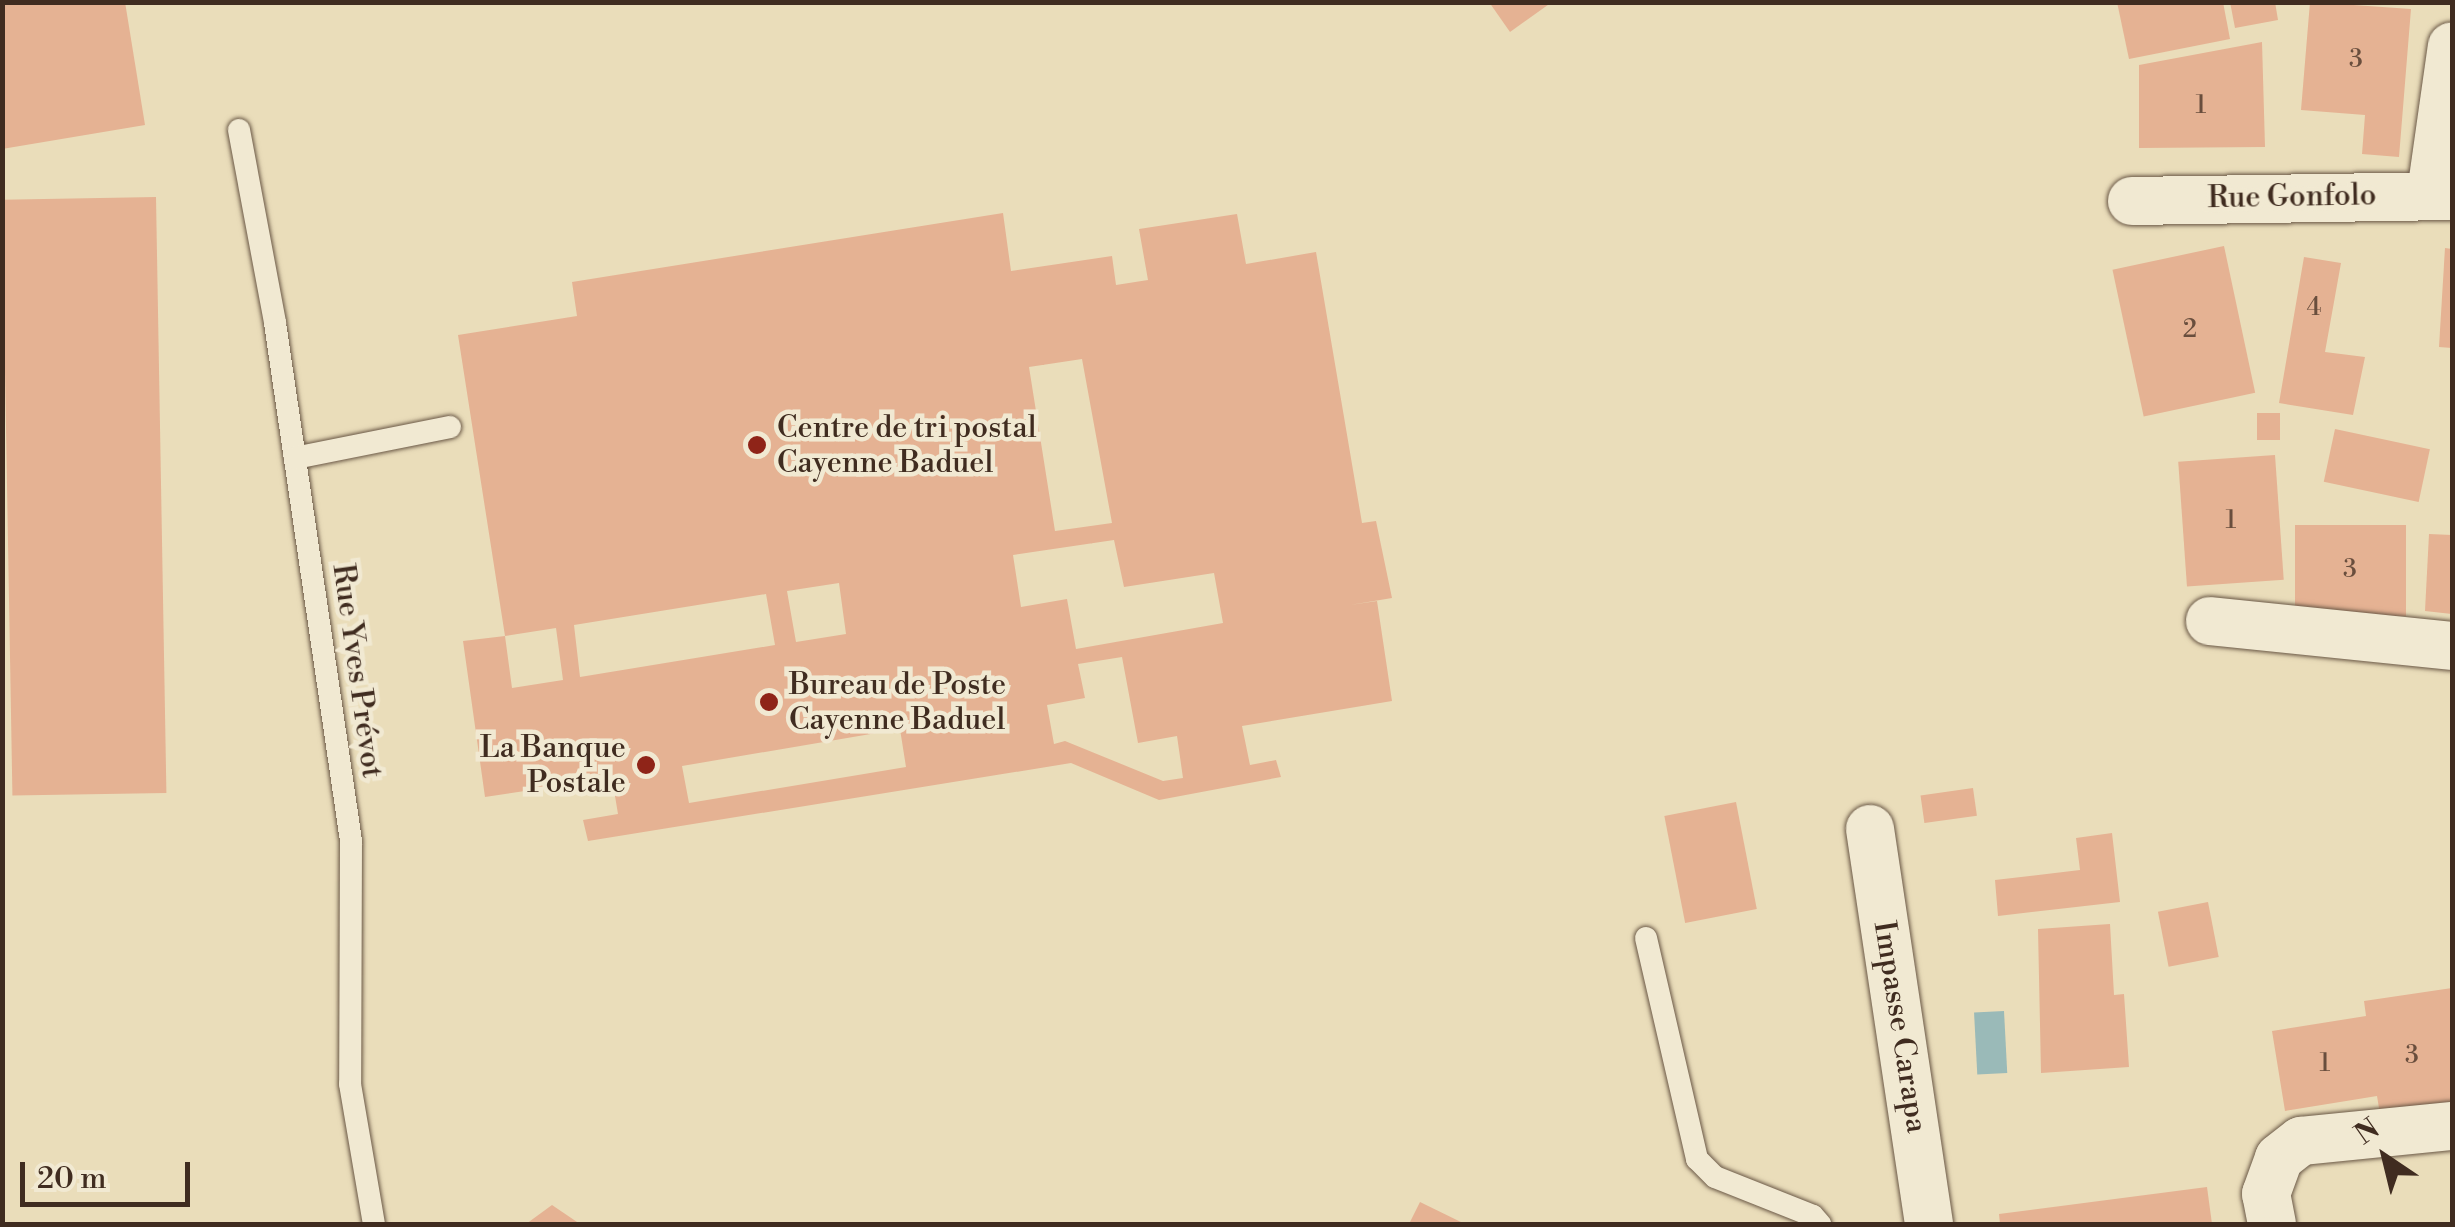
<!DOCTYPE html>
<meta charset="utf-8">
<style>
body{margin:0}
#map{position:relative;width:2455px;height:1227px;overflow:hidden;background:#eaddba;font-family:"Libre Bodoni",serif}
div>[style]{position:absolute}
.water>*{inset:0;background:#9abab8;transform-origin:0 0}
.building>*{inset:0;background:#e5b293;transform-origin:0 0}
.roads{filter:drop-shadow(0 0 2px #6a5846) drop-shadow(0 0 2px #6a5846)}
.lane>*{height:22px;margin:-11px;padding:0 11px;transform-origin:11px;border-radius:11px;background:#f1e9d2}
.street>*{height:48px;margin:-24px;padding:0 24px;transform-origin:24px;border-radius:24px;background:#f1e9d2}
.dots>*{width:28px;height:28px;translate:-50% -50%;box-sizing:border-box;border:5px solid #f1e9d2;border-radius:50%}
span{translate:-50% -50%;white-space:nowrap;text-align:center;line-height:1.15;-webkit-text-stroke:9px #f1e9d2;paint-order:stroke}
.number-label{font-size:25px;color:#694e3d}
.number-label span{-webkit-text-stroke-width:0}
.street-label{font-size:30px;color:#402c20}
.poi-label{font-size:30px;color:#402c20}
.left{translate:0 -50%;text-align:left}
.right{translate:-100% -50%;text-align:right}
.frame{position:absolute;inset:0;border:5px solid #402c20;pointer-events:none}
.north{position:absolute;left:2335px;top:1107px;width:100px;height:100px;-webkit-text-stroke:8px #f1e9d2;paint-order:stroke;rotate:325deg;font-size:28px;font-weight:700;line-height:40px;text-align:center;color:#402c20}
.north::after{content:'';display:block;margin:auto;width:35px;height:45px;background:#402c20;clip-path:polygon(50% 0,100% 100%,50% 72%,0 100%)}
.scale{position:absolute;left:20px;top:1162px;width:170px;height:45px;box-sizing:border-box;border:5px solid #402c20;border-top:0;padding-left:12px;font-size:30px;line-height:35px;white-space:nowrap;color:#402c20;-webkit-text-stroke:8px #f1e9d2;paint-order:stroke}
</style>
<div id="map">
<div class="water">
<div style="left:2004px;top:1011px;width:62px;height:30px;rotate:87deg"></div>
</div>
<div class="building">
<div style="clip-path:polygon(2px 2px,125px 2px,145px 125px,2px 149px)"></div>
<div style="clip-path:polygon(1489px 2px,1552px 2px,1510px 32px)"></div>
<div style="clip-path:polygon(2117px 2px,2223px 2px,2230px 39px,2129px 59px)"></div>
<div style="clip-path:polygon(2230px 2px,2275px 2px,2278px 20px,2235px 28px)"></div>
<div style="clip-path:polygon(2310px 2px,2411px 9px,2399px 157px,2362px 154px,2365px 115px,2301px 110px)"></div>
<div style="clip-path:polygon(2262px 42px,2265px 147px,2139px 148px,2139px 65px)"></div>
<div style="left:156px;top:197px;width:596px;height:154px;rotate:89deg"></div>
<div style="clip-path:polygon(evenodd,1003px 213px,1011px 271px,1112px 256px,1116px 285px,1148px 280px,1139px 229px,1237px 214px,1246px 264px,1316px 252px,1362px 523px,1376px 521px,1392px 598px,1350px 605px,1377px 601px,1392px 701px,1242px 726px,1250px 765px,1276px 760px,1281px 777px,1159px 800px,1071px 763px,588px 841px,583px 820px,618px 814px,612px 778px,485px 797px,463px 641px,505px 636px,512px 688px,563px 680px,556px 628px,505px 636px,458px 335px,577px 316px,572px 282px,1003px 213px,1082px 359px,1112px 523px,1055px 531px,1029px 367px,1082px 359px,1003px 213px,1114px 540px,1124px 587px,1214px 573px,1223px 623px,1076px 649px,1067px 599px,1021px 607px,1013px 555px,1114px 540px,1003px 213px,839px 583px,846px 634px,796px 642px,787px 591px,839px 583px,1003px 213px,766px 594px,775px 645px,580px 677px,574px 625px,766px 594px,1003px 213px,1122px 657px,1138px 743px,1177px 736px,1183px 778px,1163px 781px,1065px 741px,1054px 744px,1047px 705px,1085px 698px,1078px 664px,1122px 657px,1003px 213px,900px 729px,906px 767px,689px 803px,682px 766px,900px 729px)"></div>
<div style="left:2224px;top:246px;width:150px;height:114px;rotate:78deg"></div>
<div style="clip-path:polygon(2445px 248px,2452px 249px,2452px 348px,2439px 347px)"></div>
<div style="clip-path:polygon(2304px 257px,2341px 263px,2325px 352px,2365px 357px,2353px 415px,2279px 403px)"></div>
<div style="left:2280px;top:413px;width:27px;height:23px;rotate:90deg"></div>
<div style="left:2335px;top:429px;width:97px;height:54px;rotate:12deg"></div>
<div style="left:2275px;top:455px;width:125px;height:97px;rotate:86deg"></div>
<div style="left:2295px;top:525px;width:111px;height:91px"></div>
<div style="clip-path:polygon(2429px 534px,2452px 535px,2452px 614px,2425px 611px)"></div>
<div style="left:1973px;top:788px;width:28px;height:53px;rotate:82deg"></div>
<div style="left:1736px;top:802px;width:109px;height:73px;rotate:79deg"></div>
<div style="clip-path:polygon(2112px 833px,2120px 902px,1998px 916px,1995px 880px,2080px 870px,2076px 838px)"></div>
<div style="left:2208px;top:902px;width:56px;height:51px;rotate:79deg"></div>
<div style="clip-path:polygon(2110px 924px,2114px 995px,2124px 994px,2129px 1067px,2041px 1073px,2038px 929px)"></div>
<div style="clip-path:polygon(2452px 988px,2452px 1104px,2380px 1114px,2377px 1096px,2285px 1111px,2272px 1031px,2366px 1016px,2364px 1001px)"></div>
<div style="clip-path:polygon(2207px 1187px,2212px 1224px,2000px 1224px,1999px 1214px)"></div>
<div style="clip-path:polygon(1420px 1202px,1465px 1224px,1409px 1224px)"></div>
<div style="clip-path:polygon(552px 1205px,580px 1224px,526px 1224px)"></div>
</div>
<div class="roads">
<div class="lane">
<div style="left:239px;top:130px;width:196px;rotate:79.4deg"></div>
<div style="left:275px;top:323px;width:524px;rotate:81.65deg"></div>
<div style="left:351px;top:841px;width:243px;rotate:90.2deg"></div>
<div style="left:350px;top:1084px;width:142px;rotate:80.3deg"></div>
<div style="left:295px;top:458px;width:158px;rotate:-11.3deg"></div>
<div style="left:1646px;top:938px;width:227px;rotate:77deg"></div>
<div style="left:1697px;top:1159px;width:25px;rotate:45deg"></div>
<div style="left:1715px;top:1177px;width:105px;rotate:21.7deg"></div>
<div style="left:1813px;top:1216px;width:11px;rotate:49deg"></div>
</div>
<div class="street">
<div style="left:2431px;top:193px;width:148px;rotate:-81.9deg"></div>
<div style="left:2132px;top:201px;width:320px;rotate:-0.9deg"></div>
<div style="left:2210px;top:621px;width:243px;rotate:5.9deg"></div>
<div style="left:1870px;top:829px;width:399px;rotate:81.5deg"></div>
<div style="left:2272px;top:1224px;width:31px;rotate:-101deg"></div>
<div style="left:2266px;top:1194px;width:38px;rotate:-70deg"></div>
<div style="left:2279px;top:1158px;width:28px;rotate:-38deg"></div>
<div style="left:2301px;top:1141px;width:152px;rotate:-5.7deg"></div>
</div>
</div>
<div class="dots">
<div style="left:757px;top:445px;background:#8f2418"></div>
<div style="left:769px;top:702px;background:#8f2418"></div>
<div style="left:646px;top:765px;background:#8f2418"></div>
</div>
<div class="number-label">
<span style="left:2356px;top:60px">3</span>
<span style="left:2201px;top:106px">1</span>
<span style="left:2314px;top:308px">4</span>
<span style="left:2190px;top:330px">2</span>
<span style="left:2231px;top:521px">1</span>
<span style="left:2350px;top:570px">3</span>
<span style="left:2412px;top:1056px">3</span>
<span style="left:2325px;top:1064px">1</span>
</div>
<div class="street-label">
<span style="left:2292px;top:197px;rotate:-1deg">Rue Gonfolo</span>
<span style="left:357px;top:671px;rotate:82deg">Rue Yves Prévot</span>
<span style="left:1900px;top:1027px;rotate:81deg">Impasse Carapa</span>
</div>
<div class="poi-label">
<span class="left" style="left:777px;top:445px">Centre de tri postal<br>Cayenne Baduel</span>
<span class="left" style="left:789px;top:702px">Bureau de Poste<br>Cayenne Baduel</span>
<span class="right" style="left:626px;top:765px">La Banque<br>Postale</span>
</div>
<div class="frame"></div>
<div class="north">N</div>
<div class="scale">20 m</div>
</div>
